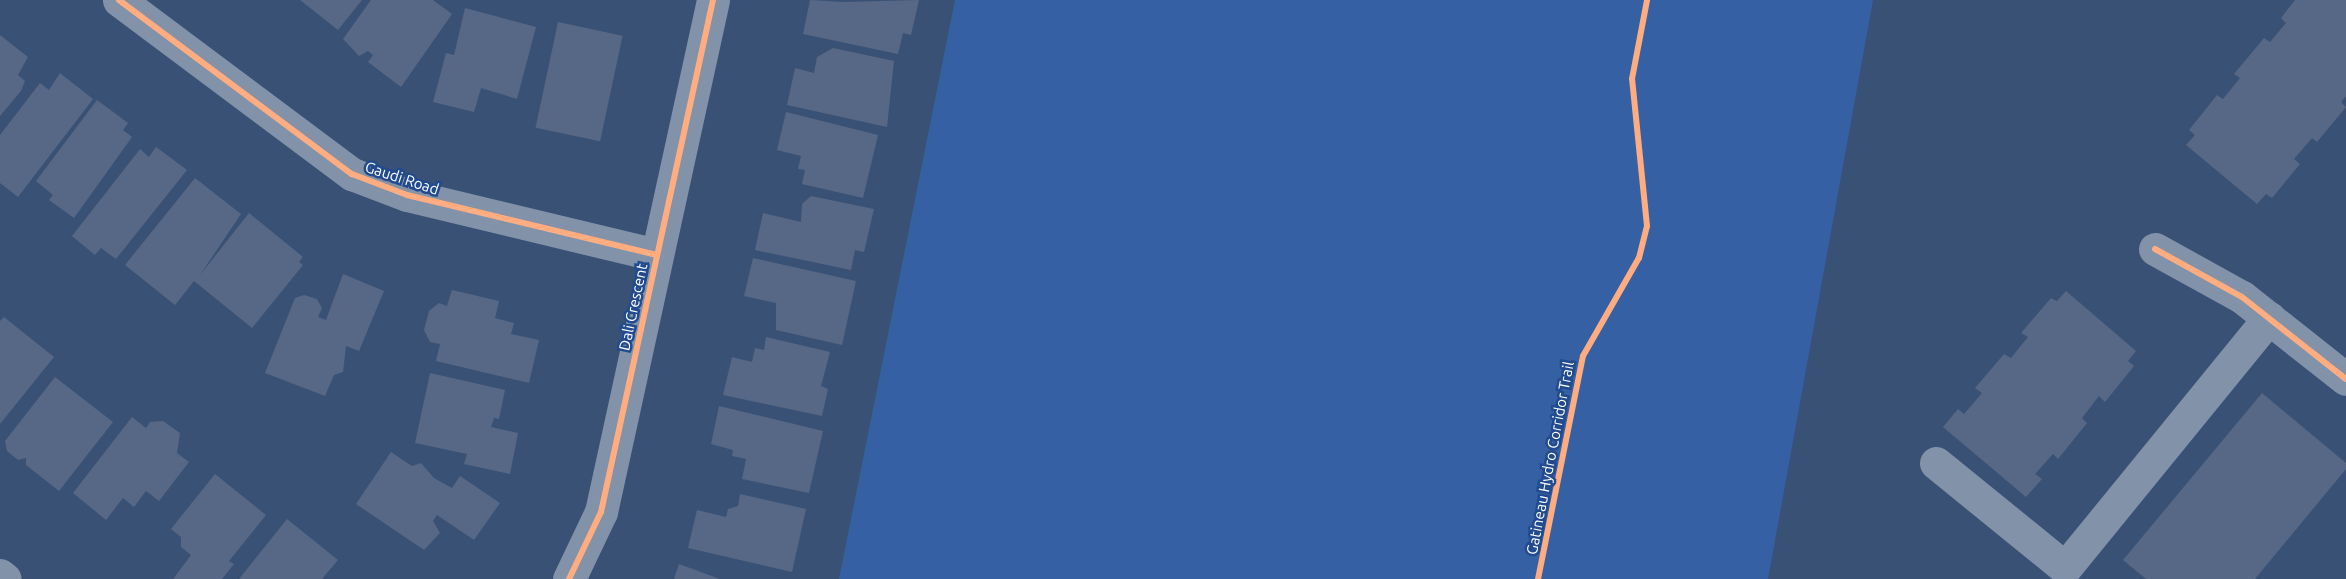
<!DOCTYPE html>
<style>
body{margin:0}
#map{position:relative;width:2346px;height:579px;overflow:hidden;background:#3a5176;font-family:Ubuntu,sans-serif}
div>[style]{position:absolute}
.green>*{inset:0;background:#3561a4}
.building>*{inset:0;background:#566885;transform-origin:0 0}
.minor>*{height:33px;margin:-16.5px;padding:0 16.5px;transform-origin:16.5px;border-radius:16.5px;background:#8192a9}
.cycleway>*{height:6px;margin:-3px;padding:0 3px;transform-origin:3px;border-radius:3px;background:#ffac80}
span{translate:-50% -50%;white-space:nowrap;text-align:center;line-height:1.15;-webkit-text-stroke:5px #214b8e;paint-order:stroke}
.street-label{font-size:15px;color:#fff}
</style>
<div id="map">
<div class="green">
<div style="clip-path:polygon(955px 0,1873px 0,1768px 579px,839px 579px)"></div>
</div>
<div class="building">
<div style="clip-path:polygon(300px 0,362px 0,338px 30px)"></div>
<div style="clip-path:polygon(371px 0,433px 0,452px 14px,401px 87px,368px 62px,373px 55px,368px 51px,359px 56px,343px 39px)"></div>
<div style="clip-path:polygon(810px 0,843px 2px,919px 0,911px 35px,903px 33px,898px 54px,803px 34px)"></div>
<div style="clip-path:polygon(2295px 0,2346px 0,2346px 96px,2341px 102px,2346px 107px,2317px 142px,2312px 138px,2294px 159px,2300px 164px,2272px 198px,2266px 194px,2257px 204px,2186px 145px,2195px 135px,2189px 130px,2217px 95px,2223px 99px,2240px 78px,2234px 74px,2264px 38px,2270px 42px,2286px 23px,2281px 18px)"></div>
<div style="clip-path:polygon(465px 8px,536px 27px,517px 99px,481px 88px,474px 112px,433px 102px,446px 53px,454px 55px)"></div>
<div style="left:558px;top:22px;width:66px;height:108px;rotate:12deg"></div>
<div style="clip-path:polygon(0 35px,28px 57px,18px 75px,25px 81px,21px 91px,0 116px)"></div>
<div style="clip-path:polygon(833px 48px,894px 61px,887px 127px,787px 105px,795px 68px,814px 73px,817px 57px)"></div>
<div style="clip-path:polygon(60px 73px,93px 99px,18px 197px,0 183px,0 135px,40px 83px,49px 90px)"></div>
<div style="clip-path:polygon(97px 100px,128px 123px,123px 130px,132px 137px,74px 218px,49px 200px,53px 195px,36px 181px)"></div>
<div style="clip-path:polygon(786px 112px,878px 135px,863px 198px,802px 184px,805px 170px,798px 169px,801px 156px,777px 150px)"></div>
<div style="clip-path:polygon(156px 147px,187px 170px,116px 259px,101px 248px,95px 255px,72px 236px,140px 149px,149px 157px)"></div>
<div style="clip-path:polygon(195px 178px,241px 214px,200px 275px,249px 213px,303px 257px,299px 262px,303px 265px,252px 328px,194px 281px,175px 305px,125px 265px)"></div>
<div style="clip-path:polygon(811px 196px,874px 209px,864px 252px,855px 250px,851px 270px,755px 250px,763px 213px,801px 222px,802px 204px)"></div>
<div style="clip-path:polygon(753px 258px,856px 281px,842px 345px,776px 330px,776px 303px,744px 296px)"></div>
<div style="clip-path:polygon(343px 274px,384px 291px,359px 351px,346px 346px,343px 372px,334px 375px,325px 396px,265px 373px,295px 298px,304px 295px,317px 299px,322px 308px,318px 317px,326px 320px)"></div>
<div style="clip-path:polygon(452px 290px,499px 301px,495px 318px,514px 323px,511px 334px,539px 340px,529px 383px,436px 361px,440px 344px,430px 342px,424px 330px,429px 311px,439px 303px,447px 306px)"></div>
<div style="clip-path:polygon(2066px 291px,2136px 351px,2128px 361px,2134px 366px,2105px 402px,2099px 396px,2082px 418px,2087px 423px,2058px 459px,2053px 454px,2035px 474px,2042px 479px,2026px 497px,1943px 427px,1958px 409px,1964px 414px,1982px 393px,1975px 388px,2004px 354px,2011px 358px,2028px 337px,2021px 333px,2051px 298px,2057px 301px)"></div>
<div style="clip-path:polygon(4px 317px,54px 357px,0 424px,0 321px)"></div>
<div style="clip-path:polygon(766px 337px,830px 352px,821px 386px,828px 389px,822px 416px,723px 395px,732px 357px,752px 362px,755px 348px,764px 350px)"></div>
<div style="clip-path:polygon(430px 373px,505px 390px,499px 419px,494px 418px,491px 427px,518px 433px,510px 474px,464px 464px,467px 454px,415px 443px)"></div>
<div style="clip-path:polygon(55px 377px,113px 422px,59px 491px,26px 465px,26px 458px,18px 460px,7px 451px,5px 441px)"></div>
<div style="clip-path:polygon(2262px 393px,2346px 463px,2346px 469px,2255px 579px,2146px 579px,2123px 560px)"></div>
<div style="clip-path:polygon(719px 406px,823px 431px,809px 493px,742px 479px,746px 459px,732px 456px,733px 450px,711px 444px)"></div>
<div style="clip-path:polygon(132px 417px,146px 428px,150px 422px,163px 421px,180px 433px,177px 453px,189px 462px,159px 501px,146px 491px,134px 507px,123px 498px,106px 520px,73px 493px)"></div>
<div style="clip-path:polygon(391px 452px,412px 466px,421px 463px,434px 478px,452px 488px,460px 476px,500px 503px,474px 540px,437px 515px,433px 521px,440px 533px,424px 550px,356px 504px)"></div>
<div style="clip-path:polygon(215px 474px,266px 515px,229px 561px,234px 564px,222px 579px,173px 579px,191px 555px,181px 547px,181px 537px,171px 529px)"></div>
<div style="clip-path:polygon(740px 494px,806px 509px,792px 572px,688px 548px,697px 510px,726px 517px,728px 509px,738px 506px)"></div>
<div style="clip-path:polygon(287px 519px,338px 560px,322px 579px,239px 579px)"></div>
<div style="clip-path:polygon(679px 564px,720px 579px,674px 579px)"></div>
</div>
<div class="minor">
<div style="left:119px;top:0;width:291px;rotate:36.8deg"></div>
<div style="left:352px;top:174px;width:59px;rotate:20.9deg"></div>
<div style="left:407px;top:195px;width:256px;rotate:13.5deg"></div>
<div style="left:2155px;top:249px;width:99px;rotate:28.9deg"></div>
<div style="left:2242px;top:297px;width:132px;rotate:38.3deg"></div>
<div style="left:1936px;top:463px;width:166px;rotate:39.1deg"></div>
<div style="left:2065px;top:568px;width:323px;rotate:-50.8deg"></div>
<div style="left:0;top:575px;width:6px;rotate:39deg"></div>
<div style="left:569px;top:579px;width:74px;rotate:-64.5deg"></div>
<div style="left:601px;top:512px;width:524px;rotate:-77.66deg"></div>
</div>
<div class="cycleway">
<div style="left:119px;top:0;width:291px;rotate:36.8deg"></div>
<div style="left:352px;top:174px;width:59px;rotate:20.9deg"></div>
<div style="left:407px;top:195px;width:256px;rotate:13.5deg"></div>
<div style="left:2155px;top:249px;width:99px;rotate:28.9deg"></div>
<div style="left:2242px;top:297px;width:132px;rotate:38.3deg"></div>
<div style="left:569px;top:579px;width:74px;rotate:-64.5deg"></div>
<div style="left:601px;top:512px;width:524px;rotate:-77.66deg"></div>
<div style="left:1538px;top:579px;width:227px;rotate:-78.6deg"></div>
<div style="left:1583px;top:356px;width:113px;rotate:-60.3deg"></div>
<div style="left:1639px;top:258px;width:33px;rotate:-76deg"></div>
<div style="left:1647px;top:226px;width:148px;rotate:-95.8deg"></div>
<div style="left:1632px;top:79px;width:80px;rotate:-79.2deg"></div>
</div>
<div class="street-label">
<span style="left:402px;top:178px;rotate:18deg">Gaudi Road</span>
<span style="left:633px;top:307px;rotate:-78deg">Dali Crescent</span>
<span style="left:1550px;top:458px;rotate:-79deg">Gatineau Hydro Corridor Trail</span>
</div>
</div>
